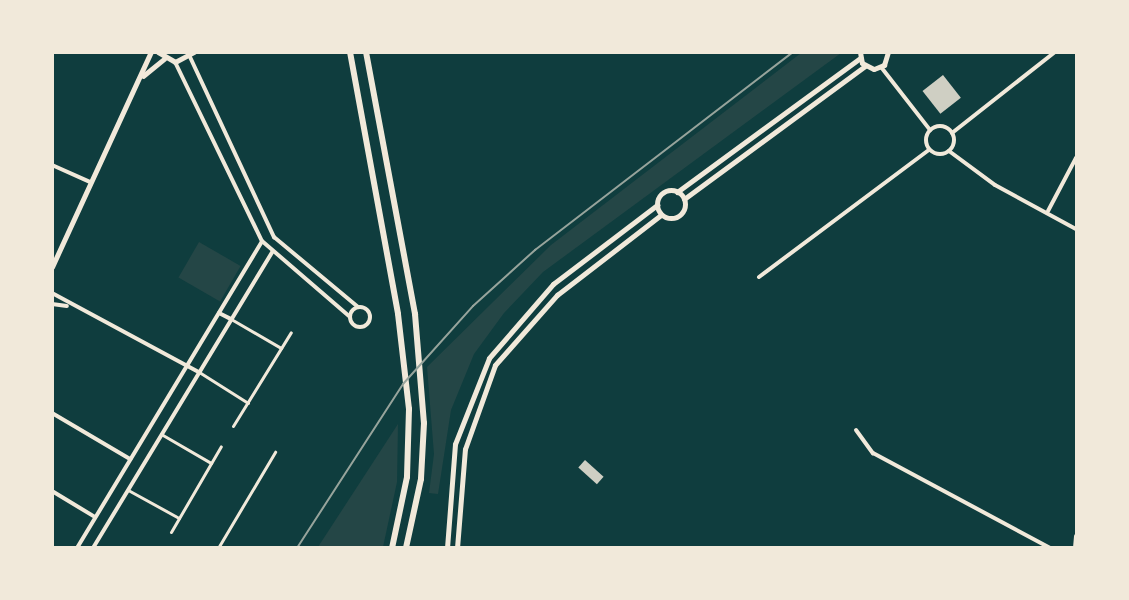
<!DOCTYPE html>
<style>
body{margin:0}
#map{position:relative;width:1129px;height:600px;overflow:hidden;background:#0f3d3e;font-family:"Roboto Condensed",sans-serif}
div>[style]{position:absolute}
.green>*{inset:0;background:#244646;transform-origin:0 0}
.building>*{inset:0;background:#cfcfc3;transform-origin:0 0}
.pedestrian>*{height:3px;margin:-1.5px;padding:0 1.5px;transform-origin:1.5px;border-radius:1.5px;background:#f1e9da}
.minor>*{height:4px;margin:-2px;padding:0 2px;transform-origin:2px;border-radius:2px;background:#f1e9da}
.minor>.ring{margin:-2px;padding:0;box-sizing:content-box;background:none;border:4px solid #f1e9da;border-radius:50%}
.tertiary>*{height:4.5px;margin:-2.25px;padding:0 2.25px;transform-origin:2.25px;border-radius:2.25px;background:#f1e9da}
.secondary>*{height:5px;margin:-2.5px;padding:0 2.5px;transform-origin:2.5px;border-radius:2.5px;background:#f1e9da}
.secondary>.ring{margin:-2.5px;padding:0;box-sizing:content-box;background:none;border:5px solid #f1e9da;border-radius:50%}
.primary>*{height:6px;margin:-3px;padding:0 3px;transform-origin:3px;border-radius:3px;background:#f1e9da}
.rail>*{height:2px;margin:-1px;padding:0 1px;transform-origin:1px;border-radius:1px;background:#97a49c}
span{translate:-50% -50%;white-space:nowrap;text-align:center;line-height:1.15;-webkit-text-stroke:6px #f1e9da;paint-order:stroke}
.frame{position:absolute;inset:0;border:54px solid #f1e9da;pointer-events:none}
</style>
<div id="map">
<div class="green">
<div style="clip-path:polygon(801px 53px,841px 53px,543px 272px,504px 313px,474px 354px,451px 410px,438px 494px,429px 493px,434px 454px,427px 367px,551px 245px)"></div>
<div style="left:199px;top:242px;width:48px;height:41px;rotate:30deg"></div>
<div style="clip-path:polygon(398px 424px,397px 482px,383px 547px,318px 547px)"></div>
</div>
<div class="building">
<div style="left:943px;top:75px;width:29px;height:26px;rotate:52deg"></div>
<div style="left:585px;top:460px;width:25px;height:10px;rotate:42deg"></div>
</div>
<div class="pedestrian">
<div style="left:231px;top:319px;width:58px;rotate:30.1deg"></div>
<div style="left:199px;top:372px;width:58px;rotate:32.3deg"></div>
<div style="left:233px;top:426px;width:110px;rotate:-58.3deg"></div>
<div style="left:161px;top:434px;width:58px;rotate:30.1deg"></div>
<div style="left:128px;top:490px;width:58px;rotate:28.8deg"></div>
<div style="left:171px;top:532px;width:99px;rotate:-59.8deg"></div>
<div style="left:218px;top:548px;width:112px;rotate:-59.3deg"></div>
</div>
<div class="minor">
<div style="left:190px;top:57px;width:199px;rotate:65deg"></div>
<div style="left:274px;top:237px;width:109px;rotate:39.8deg"></div>
<div style="left:175px;top:62px;width:199px;rotate:64.1deg"></div>
<div style="left:262px;top:241px;width:116px;rotate:40.8deg"></div>
<div style="left:881px;top:67px;width:80px;rotate:52.1deg"></div>
<div class="ring" style="left:926px;top:126px;width:24px;height:24px"></div>
<div style="left:952px;top:133px;width:131px;rotate:-38.2deg"></div>
<div style="left:949px;top:151px;width:57px;rotate:36.5deg"></div>
<div style="left:995px;top:185px;width:92px;rotate:28.5deg"></div>
<div style="left:52px;top:165px;width:42px;rotate:24.1deg"></div>
<div style="left:1048px;top:211px;width:60px;rotate:-62.2deg"></div>
<div style="left:759px;top:277px;width:212px;rotate:-36.8deg"></div>
<div style="left:52px;top:293px;width:167px;rotate:28.3deg"></div>
<div style="left:52px;top:304px;width:15px;rotate:8deg"></div>
<div class="ring" style="left:350px;top:307px;width:16px;height:16px"></div>
<div style="left:219px;top:313px;width:13px;rotate:27deg"></div>
<div style="left:52px;top:413px;width:91px;rotate:30.5deg"></div>
<div style="left:856px;top:430px;width:29px;rotate:54deg"></div>
<div style="left:873px;top:453px;width:201px;rotate:28.2deg"></div>
<div style="left:52px;top:491px;width:50px;rotate:31.2deg"></div>
<div style="left:77px;top:548px;width:358px;rotate:-58.9deg"></div>
<div style="left:93px;top:548px;width:346px;rotate:-58.8deg"></div>
<div style="left:1075px;top:548px;width:12px;rotate:-85deg"></div>
</div>
<div class="tertiary">
<div style="left:143px;top:76px;width:27px;rotate:-39deg"></div>
<div style="left:52px;top:267px;width:237px;rotate:-65.3deg"></div>
</div>
<div class="secondary">
<div style="left:158px;top:52px;width:20px;rotate:30deg"></div>
<div style="left:175px;top:62px;width:21px;rotate:-28deg"></div>
<div style="left:860px;top:52px;width:11px;rotate:80deg"></div>
<div style="left:862px;top:63px;width:13px;rotate:27deg"></div>
<div style="left:874px;top:69px;width:11px;rotate:-22deg"></div>
<div style="left:884px;top:65px;width:14px;rotate:-73deg"></div>
<div class="ring" style="left:657px;top:190px;width:23px;height:23px"></div>
<div style="left:677px;top:192px;width:227px;rotate:-36.2deg"></div>
<div style="left:684px;top:199px;width:225px;rotate:-36.3deg"></div>
<div style="left:447px;top:548px;width:104px;rotate:-85.6deg"></div>
<div style="left:455px;top:444px;width:92px;rotate:-68.4deg"></div>
<div style="left:489px;top:358px;width:98px;rotate:-49.1deg"></div>
<div style="left:553px;top:284px;width:131px;rotate:-37.2deg"></div>
<div style="left:457px;top:548px;width:99px;rotate:-85.4deg"></div>
<div style="left:465px;top:449px;width:89px;rotate:-70.3deg"></div>
<div style="left:495px;top:365px;width:94px;rotate:-48.5deg"></div>
<div style="left:557px;top:295px;width:131px;rotate:-37.6deg"></div>
</div>
<div class="primary">
<div style="left:350px;top:52px;width:266px;rotate:79.6deg"></div>
<div style="left:398px;top:314px;width:96px;rotate:83.4deg"></div>
<div style="left:409px;top:409px;width:68px;rotate:91.7deg"></div>
<div style="left:407px;top:477px;width:73px;rotate:101.9deg"></div>
<div style="left:366px;top:52px;width:267px;rotate:79.4deg"></div>
<div style="left:415px;top:314px;width:109px;rotate:85.3deg"></div>
<div style="left:424px;top:423px;width:56px;rotate:93.1deg"></div>
<div style="left:421px;top:479px;width:71px;rotate:102.3deg"></div>
</div>
<div class="rail">
<div style="left:297px;top:548px;width:195px;rotate:-57.1deg"></div>
<div style="left:403px;top:384px;width:105px;rotate:-48.1deg"></div>
<div style="left:473px;top:306px;width:84px;rotate:-42.1deg"></div>
<div style="left:535px;top:250px;width:325px;rotate:-37.5deg"></div>
</div>
<div class="frame"></div>
</div>
